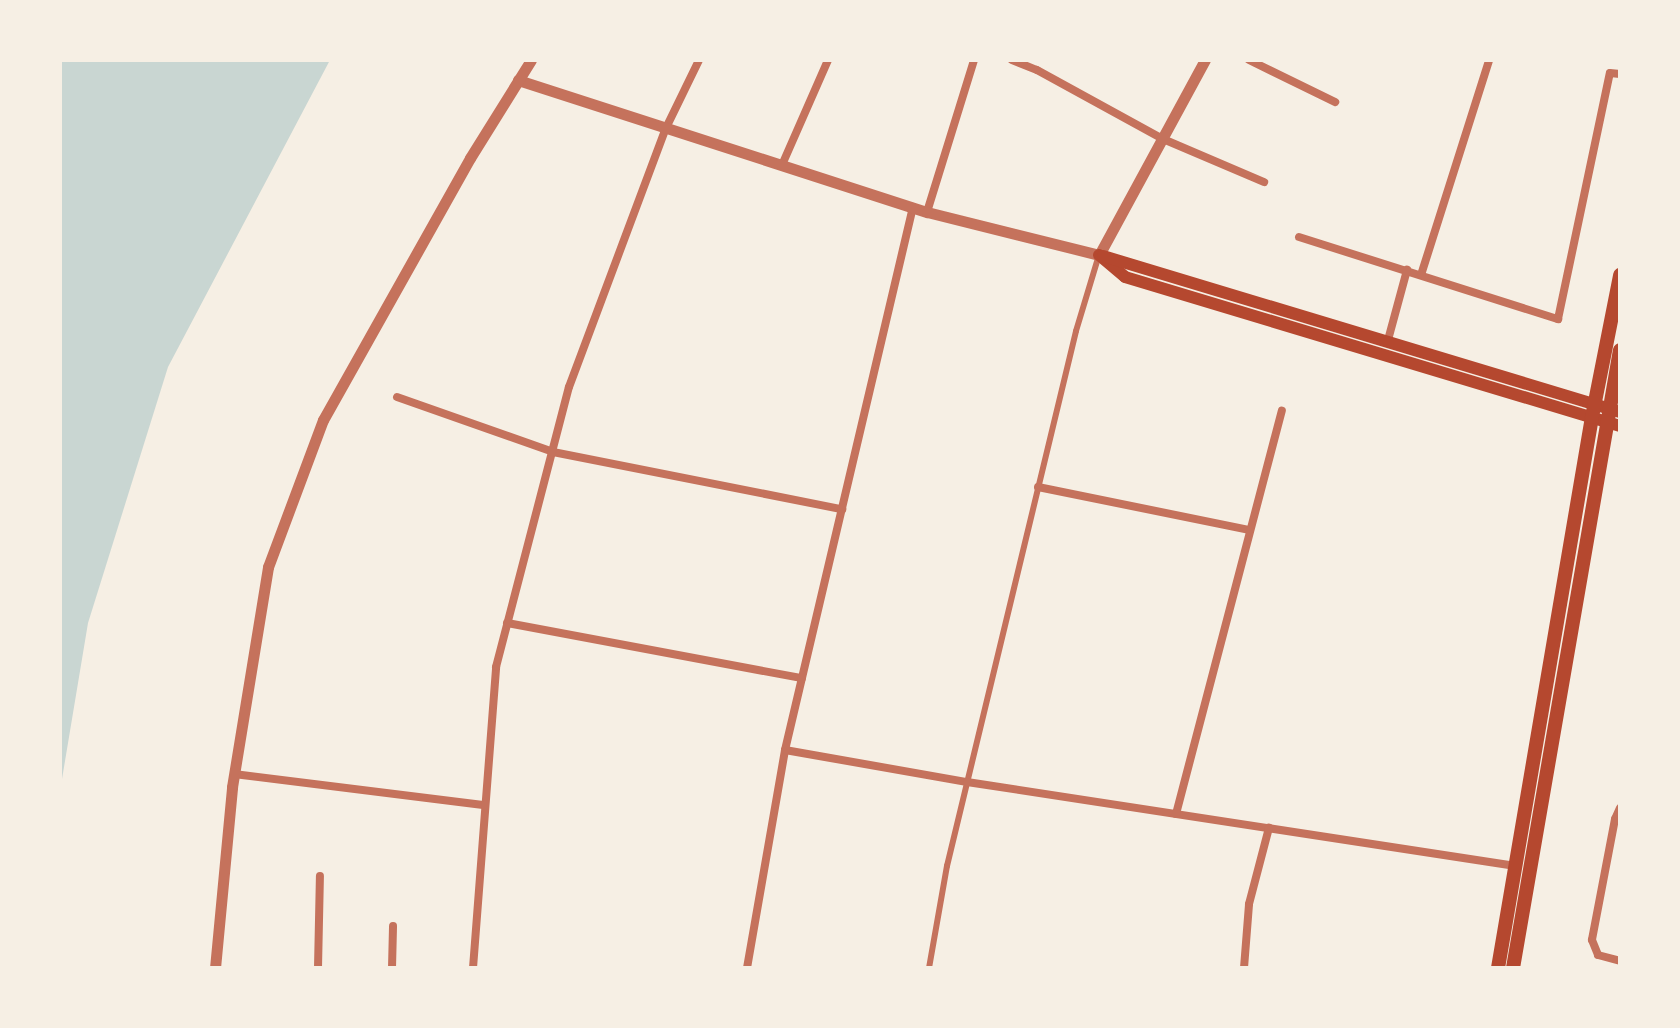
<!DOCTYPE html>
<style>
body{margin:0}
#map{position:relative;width:1680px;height:1028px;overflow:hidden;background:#f6efe4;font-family:Lora,serif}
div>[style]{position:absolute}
.water>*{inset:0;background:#c9d6d2}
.pedestrian>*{height:6px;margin:-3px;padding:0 3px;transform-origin:3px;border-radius:3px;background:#c5725c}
.minor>*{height:8px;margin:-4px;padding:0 4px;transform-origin:4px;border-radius:4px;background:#c5725c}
.tertiary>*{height:11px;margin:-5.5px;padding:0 5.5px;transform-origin:5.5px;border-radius:5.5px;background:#c5725c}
.secondary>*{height:12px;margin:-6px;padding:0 6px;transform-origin:6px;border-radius:6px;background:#b5482f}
.primary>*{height:14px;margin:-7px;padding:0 7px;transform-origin:7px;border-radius:7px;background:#b5482f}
span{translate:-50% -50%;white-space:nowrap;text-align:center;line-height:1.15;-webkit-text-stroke:8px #f6efe4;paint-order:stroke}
.frame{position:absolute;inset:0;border:62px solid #f6efe4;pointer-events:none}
</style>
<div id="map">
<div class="water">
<div style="clip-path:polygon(60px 60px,330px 60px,168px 367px,88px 623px,60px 791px)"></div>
</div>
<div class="pedestrian">
<div style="left:929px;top:968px;width:104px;rotate:-80deg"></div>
<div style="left:947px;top:866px;width:550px;rotate:-76.44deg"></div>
<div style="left:1076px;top:331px;width:79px;rotate:-73.2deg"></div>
</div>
<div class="minor">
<div style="left:1012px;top:60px;width:27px;rotate:22deg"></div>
<div style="left:1037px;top:70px;width:144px;rotate:28.7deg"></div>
<div style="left:1163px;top:139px;width:110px;rotate:23.1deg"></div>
<div style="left:1249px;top:60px;width:96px;rotate:26deg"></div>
<div style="left:782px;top:165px;width:115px;rotate:-66.3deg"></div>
<div style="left:927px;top:212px;width:159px;rotate:-72.8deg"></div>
<div style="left:1299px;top:237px;width:272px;rotate:17.6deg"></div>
<div style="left:1558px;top:319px;width:251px;rotate:-78.1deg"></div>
<div style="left:1610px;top:73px;width:10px;rotate:6deg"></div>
<div style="left:1421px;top:275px;width:225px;rotate:-72.4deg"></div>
<div style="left:1388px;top:340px;width:73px;rotate:-74.8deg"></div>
<div style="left:397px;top:397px;width:165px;rotate:19.4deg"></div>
<div style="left:553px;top:452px;width:295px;rotate:11.2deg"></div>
<div style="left:1038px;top:487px;width:215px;rotate:11.5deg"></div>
<div style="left:507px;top:623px;width:300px;rotate:10.6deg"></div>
<div style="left:785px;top:750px;width:185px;rotate:10deg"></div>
<div style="left:967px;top:782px;width:555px;rotate:8.7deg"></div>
<div style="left:234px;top:774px;width:251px;rotate:7.1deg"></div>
<div style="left:1620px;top:808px;width:12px;rotate:114deg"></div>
<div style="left:1615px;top:819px;width:123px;rotate:100.8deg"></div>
<div style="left:1592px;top:940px;width:16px;rotate:68deg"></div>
<div style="left:1598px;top:955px;width:23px;rotate:15deg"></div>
<div style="left:1176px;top:814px;width:417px;rotate:-75.3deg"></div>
<div style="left:318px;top:968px;width:92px;rotate:-88.8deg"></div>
<div style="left:392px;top:968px;width:42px;rotate:-88.6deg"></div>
<div style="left:473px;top:968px;width:302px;rotate:-85.6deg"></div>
<div style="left:496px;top:667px;width:289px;rotate:-75.4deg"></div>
<div style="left:569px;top:387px;width:277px;rotate:-69.5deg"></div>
<div style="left:666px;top:128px;width:76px;rotate:-64.1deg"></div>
<div style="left:747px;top:968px;width:221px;rotate:-80.1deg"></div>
<div style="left:785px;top:750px;width:558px;rotate:-76.74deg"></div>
<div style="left:1244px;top:968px;width:64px;rotate:-85.5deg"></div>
<div style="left:1249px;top:904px;width:79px;rotate:-75.3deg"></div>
</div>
<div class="tertiary">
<div style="left:518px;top:80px;width:430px;rotate:17.9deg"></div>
<div style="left:927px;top:212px;width:177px;rotate:14deg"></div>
<div style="left:1099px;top:255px;width:222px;rotate:-61.5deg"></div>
<div style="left:215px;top:968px;width:182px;rotate:-84.6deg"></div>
<div style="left:232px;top:787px;width:223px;rotate:-80.7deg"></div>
<div style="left:268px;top:567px;width:157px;rotate:-69.5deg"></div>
<div style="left:323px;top:420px;width:300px;rotate:-60.7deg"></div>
<div style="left:470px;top:158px;width:115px;rotate:-58.1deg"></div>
</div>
<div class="secondary">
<div style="left:1099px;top:255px;width:34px;rotate:40deg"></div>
<div style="left:1125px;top:277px;width:517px;rotate:16.75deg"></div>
<div style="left:1103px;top:256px;width:540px;rotate:16.79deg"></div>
</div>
<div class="primary">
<div style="left:1498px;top:968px;width:559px;rotate:-80.32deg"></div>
<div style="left:1592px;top:417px;width:145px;rotate:-78.8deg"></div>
<div style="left:1513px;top:968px;width:627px;rotate:-80.18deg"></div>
</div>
<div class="frame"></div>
</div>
